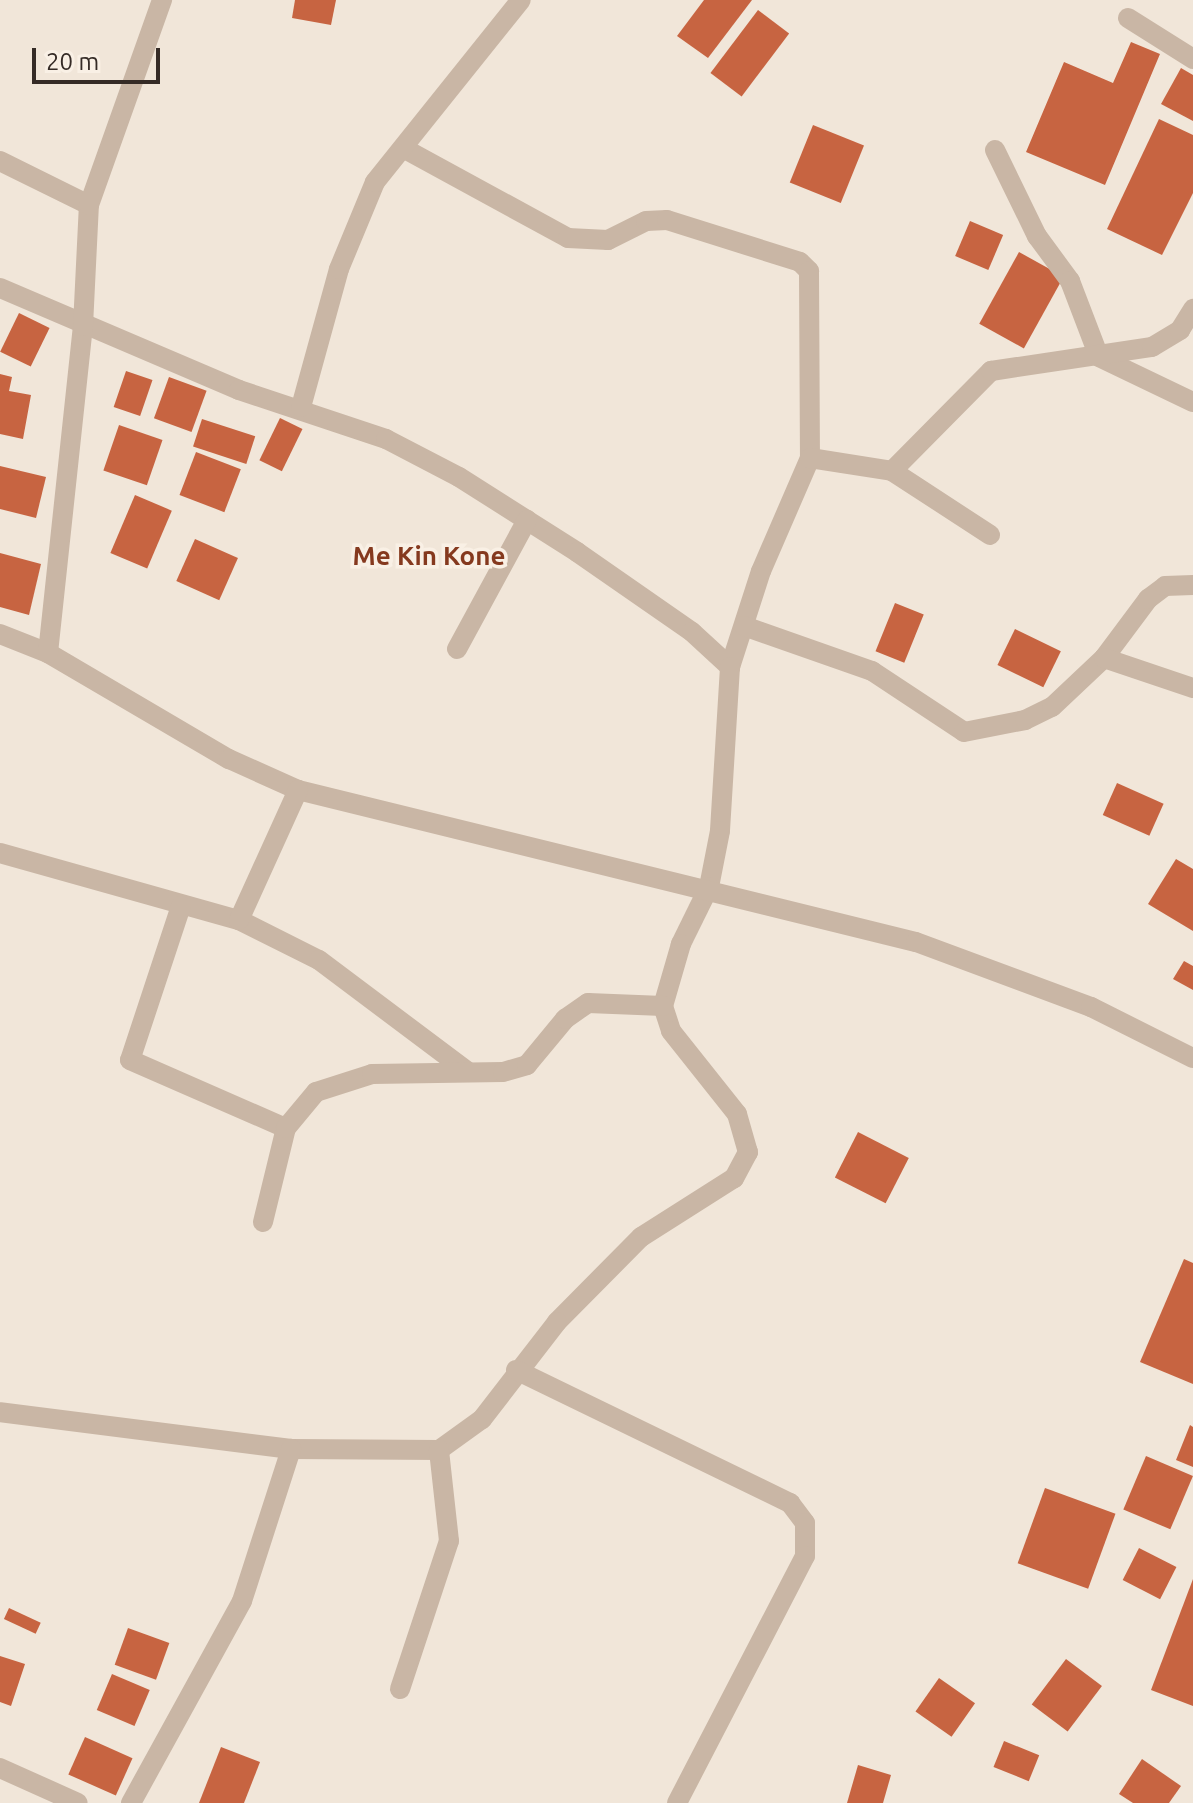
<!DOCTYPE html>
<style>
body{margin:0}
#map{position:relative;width:1193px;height:1803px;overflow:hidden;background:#f1e6d9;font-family:Ubuntu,sans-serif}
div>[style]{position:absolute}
.building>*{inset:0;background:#c76441;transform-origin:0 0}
.minor>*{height:20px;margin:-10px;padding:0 10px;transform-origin:10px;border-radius:10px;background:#c9b6a5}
span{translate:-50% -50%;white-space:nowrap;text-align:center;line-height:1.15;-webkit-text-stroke:7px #f9f0e5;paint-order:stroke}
.quarter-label{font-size:26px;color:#85391e;font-weight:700}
.scale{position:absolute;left:32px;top:48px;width:128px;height:36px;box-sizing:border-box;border:4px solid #352b26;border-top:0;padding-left:10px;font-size:24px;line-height:28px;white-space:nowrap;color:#352b26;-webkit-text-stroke:6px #f9f0e5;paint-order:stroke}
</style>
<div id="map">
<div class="building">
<div style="clip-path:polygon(295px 0,336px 0,331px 25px,292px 18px)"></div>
<div style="clip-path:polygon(704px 0,752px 0,708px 58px,677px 36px)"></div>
<div style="left:758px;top:10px;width:39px;height:79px;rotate:37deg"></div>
<div style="clip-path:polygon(1131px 42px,1160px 54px,1105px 185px,1026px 152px,1064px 62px,1113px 83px)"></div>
<div style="clip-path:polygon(1181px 68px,1193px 75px,1193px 121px,1161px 104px)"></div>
<div style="clip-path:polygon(1159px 119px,1193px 135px,1193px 193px,1162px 255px,1107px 229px)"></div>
<div style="left:813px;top:125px;width:55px;height:62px;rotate:22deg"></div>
<div style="left:970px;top:221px;width:36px;height:38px;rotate:23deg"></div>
<div style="left:1019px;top:252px;width:51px;height:82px;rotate:29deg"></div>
<div style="left:19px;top:313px;width:34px;height:43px;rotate:26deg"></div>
<div style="left:126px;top:371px;width:28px;height:38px;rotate:19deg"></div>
<div style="clip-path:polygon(0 374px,12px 377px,9px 391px,31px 395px,23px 439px,0 434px)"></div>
<div style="left:169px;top:377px;width:40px;height:44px;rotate:20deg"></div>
<div style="left:280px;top:418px;width:25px;height:47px;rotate:26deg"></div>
<div style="left:202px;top:419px;width:56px;height:29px;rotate:18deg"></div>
<div style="left:119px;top:425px;width:46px;height:48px;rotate:19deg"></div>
<div style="left:196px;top:452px;width:48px;height:46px;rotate:21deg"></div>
<div style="clip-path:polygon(0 466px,46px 477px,36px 518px,0 509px)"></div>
<div style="left:135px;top:495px;width:40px;height:63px;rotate:23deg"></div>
<div style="left:195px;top:539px;width:47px;height:46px;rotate:24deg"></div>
<div style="clip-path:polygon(0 553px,41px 564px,29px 615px,0 607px)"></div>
<div style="left:895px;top:603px;width:31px;height:52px;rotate:22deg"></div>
<div style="left:1015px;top:629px;width:51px;height:40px;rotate:26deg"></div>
<div style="left:1117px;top:783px;width:51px;height:35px;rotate:24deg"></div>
<div style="clip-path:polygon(1176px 859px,1193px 869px,1193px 931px,1148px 904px)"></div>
<div style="clip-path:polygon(1184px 961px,1193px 966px,1193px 990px,1173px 979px)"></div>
<div style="left:858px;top:1132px;width:57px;height:51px;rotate:27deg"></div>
<div style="clip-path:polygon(1184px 1259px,1193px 1263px,1193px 1384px,1140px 1362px)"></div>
<div style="clip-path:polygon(1190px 1425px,1193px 1427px,1193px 1467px,1176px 1460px)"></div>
<div style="left:1146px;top:1456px;width:51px;height:58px;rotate:23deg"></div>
<div style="left:1045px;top:1488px;width:75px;height:80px;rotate:20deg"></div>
<div style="left:1139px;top:1548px;width:42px;height:36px;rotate:27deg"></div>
<div style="clip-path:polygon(1193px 1579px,1193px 1706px,1151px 1690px)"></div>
<div style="left:9px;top:1608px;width:35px;height:12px;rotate:25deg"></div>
<div style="left:128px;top:1628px;width:44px;height:39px;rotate:20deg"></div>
<div style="clip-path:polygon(0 1656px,25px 1664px,11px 1706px,0 1702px)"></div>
<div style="left:1066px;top:1659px;width:45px;height:57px;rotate:37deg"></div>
<div style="left:112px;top:1674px;width:41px;height:39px;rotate:23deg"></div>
<div style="left:939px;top:1678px;width:44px;height:41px;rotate:35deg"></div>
<div style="left:85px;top:1737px;width:52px;height:41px;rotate:24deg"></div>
<div style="left:1004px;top:1741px;width:38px;height:28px;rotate:22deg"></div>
<div style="clip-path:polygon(221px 1747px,260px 1762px,244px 1803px,199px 1803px)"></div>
<div style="clip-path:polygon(1142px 1759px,1181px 1786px,1169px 1803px,1133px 1803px,1119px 1794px)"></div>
<div style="clip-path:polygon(858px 1765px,891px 1775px,883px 1803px,847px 1803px)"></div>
</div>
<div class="minor">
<div style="left:1128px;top:18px;width:77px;rotate:32.2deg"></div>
<div style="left:403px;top:148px;width:188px;rotate:28.6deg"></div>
<div style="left:568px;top:238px;width:40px;rotate:2.9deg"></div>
<div style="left:608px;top:240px;width:42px;rotate:-26.6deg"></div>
<div style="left:646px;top:221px;width:21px;rotate:-3deg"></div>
<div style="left:667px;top:220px;width:139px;rotate:17.5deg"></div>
<div style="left:800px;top:262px;width:13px;rotate:45deg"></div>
<div style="left:809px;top:271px;width:187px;rotate:89.7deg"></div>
<div style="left:810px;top:458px;width:123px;rotate:113.4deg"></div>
<div style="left:761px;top:571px;width:101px;rotate:107.9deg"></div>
<div style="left:995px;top:150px;width:96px;rotate:64deg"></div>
<div style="left:1037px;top:236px;width:56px;rotate:53.7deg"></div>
<div style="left:1070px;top:281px;width:81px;rotate:69.1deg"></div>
<div style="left:1099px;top:357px;width:104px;rotate:25.6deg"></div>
<div style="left:0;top:161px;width:99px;rotate:26.3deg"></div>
<div style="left:0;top:288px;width:260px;rotate:23.1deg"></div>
<div style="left:239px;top:390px;width:155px;rotate:18.4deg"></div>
<div style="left:386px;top:439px;width:82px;rotate:27.5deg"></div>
<div style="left:459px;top:477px;width:140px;rotate:32.4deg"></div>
<div style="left:577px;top:552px;width:140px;rotate:34.8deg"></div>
<div style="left:692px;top:632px;width:52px;rotate:42.6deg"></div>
<div style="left:730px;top:667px;width:164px;rotate:93.5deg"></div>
<div style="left:720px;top:831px;width:57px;rotate:101.1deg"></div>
<div style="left:709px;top:887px;width:64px;rotate:116.2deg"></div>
<div style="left:681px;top:944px;width:65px;rotate:106.2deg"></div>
<div style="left:663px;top:1006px;width:26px;rotate:72deg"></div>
<div style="left:671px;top:1031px;width:106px;rotate:51.5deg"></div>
<div style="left:737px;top:1114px;width:40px;rotate:74deg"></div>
<div style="left:748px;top:1152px;width:30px;rotate:118deg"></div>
<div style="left:734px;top:1178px;width:110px;rotate:147.6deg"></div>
<div style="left:641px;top:1237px;width:120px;rotate:134.7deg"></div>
<div style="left:557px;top:1322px;width:123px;rotate:127.7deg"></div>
<div style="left:482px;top:1419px;width:53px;rotate:144.2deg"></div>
<div style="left:439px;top:1450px;width:148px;rotate:-179.6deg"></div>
<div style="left:291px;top:1449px;width:293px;rotate:-172.8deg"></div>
<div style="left:301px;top:407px;width:143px;rotate:-74.6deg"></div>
<div style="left:339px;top:269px;width:94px;rotate:-67.5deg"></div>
<div style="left:375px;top:182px;width:233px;rotate:-51.3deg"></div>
<div style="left:810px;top:458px;width:83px;rotate:9deg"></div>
<div style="left:892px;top:471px;width:117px;rotate:33.1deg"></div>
<div style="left:892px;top:471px;width:141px;rotate:-45.3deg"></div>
<div style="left:991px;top:371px;width:163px;rotate:-8.5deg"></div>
<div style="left:1152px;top:347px;width:33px;rotate:-31deg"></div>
<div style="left:1180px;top:330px;width:25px;rotate:-58deg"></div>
<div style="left:744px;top:626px;width:136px;rotate:19.4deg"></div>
<div style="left:872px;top:671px;width:110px;rotate:33.5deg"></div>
<div style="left:964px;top:732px;width:62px;rotate:-11.1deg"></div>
<div style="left:1025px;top:720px;width:30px;rotate:-26deg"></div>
<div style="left:1052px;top:707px;width:71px;rotate:-43.3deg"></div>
<div style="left:1104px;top:658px;width:74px;rotate:-53.3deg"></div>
<div style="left:1148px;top:599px;width:21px;rotate:-37deg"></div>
<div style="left:1165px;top:586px;width:28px;rotate:-2deg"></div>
<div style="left:0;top:634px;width:52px;rotate:21.6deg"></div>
<div style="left:48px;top:653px;width:210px;rotate:30.4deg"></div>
<div style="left:229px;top:759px;width:76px;rotate:24.2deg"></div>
<div style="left:298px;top:790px;width:636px;rotate:13.82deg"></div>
<div style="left:916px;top:942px;width:187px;rotate:20.4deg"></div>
<div style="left:1091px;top:1007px;width:114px;rotate:26.6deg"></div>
<div style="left:457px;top:649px;width:147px;rotate:-61.5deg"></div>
<div style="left:48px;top:653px;width:329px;rotate:-83.9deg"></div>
<div style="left:83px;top:326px;width:121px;rotate:-87.2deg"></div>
<div style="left:89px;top:205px;width:218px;rotate:-70.4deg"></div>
<div style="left:1104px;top:658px;width:94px;rotate:18.6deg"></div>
<div style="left:0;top:853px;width:248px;rotate:15.7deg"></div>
<div style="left:239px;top:920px;width:89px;rotate:26.6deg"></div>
<div style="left:319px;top:960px;width:185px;rotate:36.9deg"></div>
<div style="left:181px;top:906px;width:162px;rotate:108.3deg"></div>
<div style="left:130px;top:1060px;width:170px;rotate:23.6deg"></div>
<div style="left:239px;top:920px;width:143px;rotate:-65.6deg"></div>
<div style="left:263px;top:1222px;width:97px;rotate:-76.3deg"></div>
<div style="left:286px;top:1128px;width:47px;rotate:-50.2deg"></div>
<div style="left:316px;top:1092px;width:59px;rotate:-17.8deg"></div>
<div style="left:372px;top:1074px;width:131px;rotate:-0.9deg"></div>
<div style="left:503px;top:1072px;width:25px;rotate:-16deg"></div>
<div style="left:527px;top:1065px;width:60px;rotate:-50.4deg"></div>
<div style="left:565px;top:1019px;width:28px;rotate:-35deg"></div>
<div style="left:588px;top:1003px;width:75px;rotate:2.3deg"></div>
<div style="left:516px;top:1370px;width:305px;rotate:25.9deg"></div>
<div style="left:790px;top:1503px;width:25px;rotate:53deg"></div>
<div style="left:805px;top:1523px;width:33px;rotate:90deg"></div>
<div style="left:805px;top:1556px;width:278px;rotate:117.4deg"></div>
<div style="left:400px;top:1689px;width:156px;rotate:-71.7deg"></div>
<div style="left:449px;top:1541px;width:92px;rotate:-96.3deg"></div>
<div style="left:0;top:1768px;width:85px;rotate:24.2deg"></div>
<div style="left:131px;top:1803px;width:230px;rotate:-61.2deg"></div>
<div style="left:242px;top:1601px;width:160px;rotate:-72.1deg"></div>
</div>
<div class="quarter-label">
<span style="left:429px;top:556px">Me Kin Kone</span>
</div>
<div class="scale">20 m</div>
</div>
